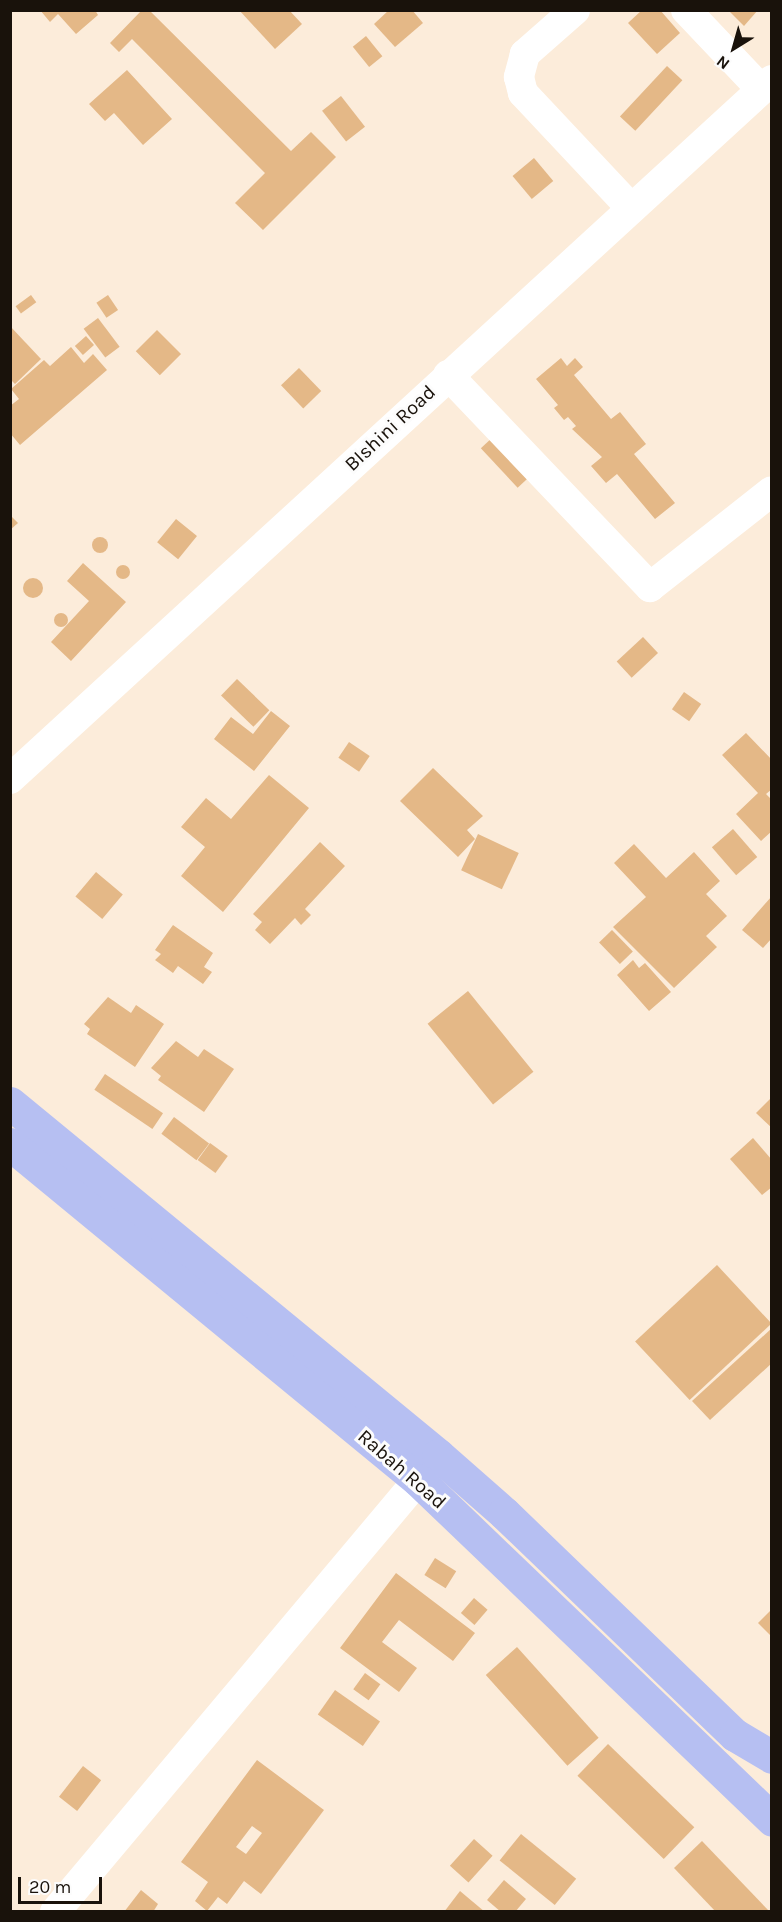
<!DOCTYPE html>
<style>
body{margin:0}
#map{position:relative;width:782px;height:1922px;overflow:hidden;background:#fcecda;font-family:Karla,sans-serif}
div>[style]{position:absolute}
.building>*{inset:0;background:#e4b887;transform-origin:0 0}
.round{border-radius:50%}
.minor>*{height:30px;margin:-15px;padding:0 15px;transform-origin:15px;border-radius:15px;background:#fff}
.major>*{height:33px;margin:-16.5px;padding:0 16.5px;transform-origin:16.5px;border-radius:16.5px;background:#b6bff2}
span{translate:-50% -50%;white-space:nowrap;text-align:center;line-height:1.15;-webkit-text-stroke:6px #fcfcfc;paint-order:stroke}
.street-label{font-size:20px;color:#19120b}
.frame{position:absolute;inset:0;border:12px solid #19120b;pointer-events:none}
.north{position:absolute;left:704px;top:18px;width:60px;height:60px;-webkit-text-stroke:4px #fcfcfc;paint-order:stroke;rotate:217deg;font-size:16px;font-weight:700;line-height:24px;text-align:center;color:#19120b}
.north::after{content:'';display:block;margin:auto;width:21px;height:27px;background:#19120b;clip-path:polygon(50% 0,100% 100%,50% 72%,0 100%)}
.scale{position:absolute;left:18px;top:1877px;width:84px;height:27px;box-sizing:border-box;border:3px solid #19120b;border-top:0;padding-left:8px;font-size:18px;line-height:21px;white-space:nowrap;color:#19120b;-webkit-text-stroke:4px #fcfcfc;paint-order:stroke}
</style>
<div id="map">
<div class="building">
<div style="clip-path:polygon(40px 10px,95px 10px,98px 15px,76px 34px,58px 14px,50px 22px)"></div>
<div style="clip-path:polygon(142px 10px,149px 10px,291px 151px,311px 132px,336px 157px,263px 230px,235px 203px,265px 173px,132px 39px,119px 52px,110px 43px)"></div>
<div style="clip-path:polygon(239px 10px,289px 10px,302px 24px,275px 49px)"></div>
<div style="clip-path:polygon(389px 10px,412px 10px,423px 23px,395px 47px,374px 24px)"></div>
<div style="clip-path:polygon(642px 10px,660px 10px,680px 33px,657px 54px,628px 23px)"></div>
<div style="clip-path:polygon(728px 10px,758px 10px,744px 26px)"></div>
<div style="left:366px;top:36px;width:26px;height:17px;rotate:51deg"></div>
<div style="left:667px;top:66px;width:21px;height:69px;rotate:43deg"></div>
<div style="clip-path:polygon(127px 70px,172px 119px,143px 145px,114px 113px,105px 121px,89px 104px)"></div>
<div style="left:341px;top:96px;width:39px;height:24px;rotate:52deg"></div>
<div style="left:534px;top:158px;width:30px;height:28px;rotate:50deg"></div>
<div style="left:31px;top:295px;width:9px;height:19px;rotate:54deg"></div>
<div style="left:108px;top:295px;width:18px;height:14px;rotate:56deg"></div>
<div style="left:98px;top:318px;width:36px;height:18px;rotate:53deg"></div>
<div style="clip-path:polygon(10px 326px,41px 359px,15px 384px,10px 379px)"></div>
<div style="left:157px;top:330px;width:34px;height:30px;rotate:45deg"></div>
<div style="left:86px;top:336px;width:12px;height:15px;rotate:48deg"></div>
<div style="clip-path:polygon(71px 347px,84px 363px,93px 354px,107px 370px,20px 445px,10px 433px,10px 406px,19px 399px,11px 389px,44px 360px,50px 366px)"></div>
<div style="clip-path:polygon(561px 358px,567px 366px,575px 358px,583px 367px,574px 375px,611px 419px,620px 412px,646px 444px,634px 454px,675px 503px,655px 519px,617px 474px,606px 483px,591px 466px,602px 457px,572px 429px,576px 426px,568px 417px,564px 420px,554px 408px,558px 405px,536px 379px)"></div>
<div style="left:299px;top:368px;width:32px;height:25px;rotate:46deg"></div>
<div style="left:494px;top:436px;width:54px;height:18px;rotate:47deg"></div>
<div style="clip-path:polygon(10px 515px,18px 523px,10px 530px)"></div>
<div style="left:176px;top:519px;width:27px;height:30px;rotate:39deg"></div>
<div class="round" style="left:92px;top:537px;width:16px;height:16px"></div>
<div style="clip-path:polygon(83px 563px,126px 602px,71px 661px,51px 642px,89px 601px,67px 581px)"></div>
<div class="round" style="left:116px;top:565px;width:14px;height:14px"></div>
<div class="round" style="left:23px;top:578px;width:20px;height:20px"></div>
<div class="round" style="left:54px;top:613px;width:14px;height:14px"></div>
<div style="left:643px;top:637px;width:22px;height:36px;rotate:47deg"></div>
<div style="left:237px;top:679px;width:45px;height:23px;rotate:44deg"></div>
<div style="left:684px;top:692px;width:21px;height:21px;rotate:35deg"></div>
<div style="clip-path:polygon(271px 711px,290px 726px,254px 771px,214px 739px,231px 717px,253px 734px)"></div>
<div style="clip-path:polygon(746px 733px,772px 760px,772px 789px,766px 794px,772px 800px,772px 831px,761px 841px,736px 814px,758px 793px,722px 755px)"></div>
<div style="left:349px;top:742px;width:25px;height:19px;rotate:34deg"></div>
<div style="clip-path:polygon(433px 768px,483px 816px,467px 830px,475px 839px,458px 857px,400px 801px)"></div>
<div style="clip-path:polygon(269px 775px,309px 808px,223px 912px,181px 876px,205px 847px,181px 827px,206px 798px,231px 819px)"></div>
<div style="left:733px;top:829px;width:37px;height:28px;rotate:49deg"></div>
<div style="left:478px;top:834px;width:45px;height:40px;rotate:25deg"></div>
<div style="clip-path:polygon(320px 842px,345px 866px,305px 909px,311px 915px,301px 925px,295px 918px,270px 944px,255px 930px,262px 922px,253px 914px)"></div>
<div style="clip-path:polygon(634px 844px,666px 878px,694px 852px,720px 881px,706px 894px,727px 916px,706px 936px,717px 947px,674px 988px,613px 927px,646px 897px,614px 863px)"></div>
<div style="left:96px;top:872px;width:35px;height:32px;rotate:40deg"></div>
<div style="clip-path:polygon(772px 896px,772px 938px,763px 948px,742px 930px)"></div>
<div style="clip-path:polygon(173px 925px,213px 953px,204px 967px,212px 972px,203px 984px,178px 966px,173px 973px,155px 960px,161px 954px,155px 950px)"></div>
<div style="left:612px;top:930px;width:30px;height:18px;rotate:46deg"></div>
<div style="clip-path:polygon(633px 960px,639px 968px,645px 963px,671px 992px,649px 1011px,617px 975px)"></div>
<div style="left:468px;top:991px;width:104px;height:52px;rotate:51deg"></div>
<div style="clip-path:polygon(108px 997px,131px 1013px,136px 1005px,164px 1024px,135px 1067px,87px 1034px,90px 1029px,84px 1024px)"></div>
<div style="clip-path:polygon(176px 1041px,198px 1057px,204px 1049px,234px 1069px,204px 1112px,158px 1080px,161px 1076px,151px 1068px)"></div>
<div style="left:105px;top:1074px;width:70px;height:19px;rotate:34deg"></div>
<div style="clip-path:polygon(772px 1097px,772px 1128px,756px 1113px)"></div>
<div style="left:174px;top:1117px;width:44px;height:21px;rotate:37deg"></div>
<div style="clip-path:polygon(753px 1138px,772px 1160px,772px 1187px,762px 1195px,730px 1159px)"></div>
<div style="left:210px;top:1143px;width:22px;height:21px;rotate:36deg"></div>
<div style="left:717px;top:1265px;width:80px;height:112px;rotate:47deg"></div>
<div style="clip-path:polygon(772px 1328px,772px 1363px,710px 1420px,692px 1401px)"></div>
<div style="left:435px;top:1558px;width:25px;height:20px;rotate:32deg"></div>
<div style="clip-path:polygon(396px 1573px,475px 1633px,453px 1661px,399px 1620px,382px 1642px,417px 1668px,399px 1692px,340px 1648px)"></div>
<div style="left:474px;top:1598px;width:18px;height:20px;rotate:41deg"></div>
<div style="clip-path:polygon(772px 1609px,772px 1637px,758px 1623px)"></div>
<div style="left:517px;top:1647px;width:122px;height:42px;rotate:48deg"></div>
<div style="left:365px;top:1673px;width:19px;height:20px;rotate:36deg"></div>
<div style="left:335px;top:1690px;width:55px;height:30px;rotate:35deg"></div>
<div style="left:608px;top:1744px;width:120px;height:44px;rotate:44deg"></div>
<div style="clip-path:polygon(evenodd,257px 1760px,324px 1810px,261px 1894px,244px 1881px,227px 1904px,218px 1897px,207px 1911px,195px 1901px,208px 1882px,181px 1862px,257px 1760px,252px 1826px,262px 1833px,246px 1854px,236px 1847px,252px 1826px)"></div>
<div style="left:83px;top:1766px;width:23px;height:39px;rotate:38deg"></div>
<div style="left:521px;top:1834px;width:71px;height:34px;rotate:39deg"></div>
<div style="left:474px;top:1839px;width:25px;height:36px;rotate:42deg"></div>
<div style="clip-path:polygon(702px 1841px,770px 1912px,716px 1912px,674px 1868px)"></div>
<div style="clip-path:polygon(504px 1880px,526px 1899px,515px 1912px,501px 1912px,487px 1900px)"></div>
<div style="clip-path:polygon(141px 1890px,158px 1904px,153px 1912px,124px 1912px)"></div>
<div style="clip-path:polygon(460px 1891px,485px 1912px,444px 1912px)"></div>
</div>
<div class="minor">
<div style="left:575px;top:10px;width:67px;rotate:138.7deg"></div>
<div style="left:525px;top:54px;width:24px;rotate:105deg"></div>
<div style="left:519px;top:77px;width:16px;rotate:76deg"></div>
<div style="left:523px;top:93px;width:156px;rotate:46.8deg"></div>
<div style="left:686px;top:10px;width:109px;rotate:46.5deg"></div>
<div style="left:448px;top:375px;width:293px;rotate:46.4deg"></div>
<div style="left:650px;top:587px;width:155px;rotate:-38.2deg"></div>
<div style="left:10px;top:779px;width:1034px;rotate:-42.53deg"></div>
<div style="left:55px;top:1912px;width:564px;rotate:-49.96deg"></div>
</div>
<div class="major">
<div style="left:10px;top:1103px;width:554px;rotate:39.43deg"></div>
<div style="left:438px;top:1455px;width:88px;rotate:41.3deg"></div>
<div style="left:504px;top:1513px;width:320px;rotate:43.9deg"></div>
<div style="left:735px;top:1735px;width:43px;rotate:30.7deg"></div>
<div style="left:10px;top:1144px;width:529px;rotate:39.47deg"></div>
<div style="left:418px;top:1480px;width:491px;rotate:43.8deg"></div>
</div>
<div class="street-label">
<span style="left:390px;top:428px;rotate:-43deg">BIshini Road</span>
<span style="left:402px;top:1469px;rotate:41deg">Rabah Road</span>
</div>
<div class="frame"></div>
<div class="north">N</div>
<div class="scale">20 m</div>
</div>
